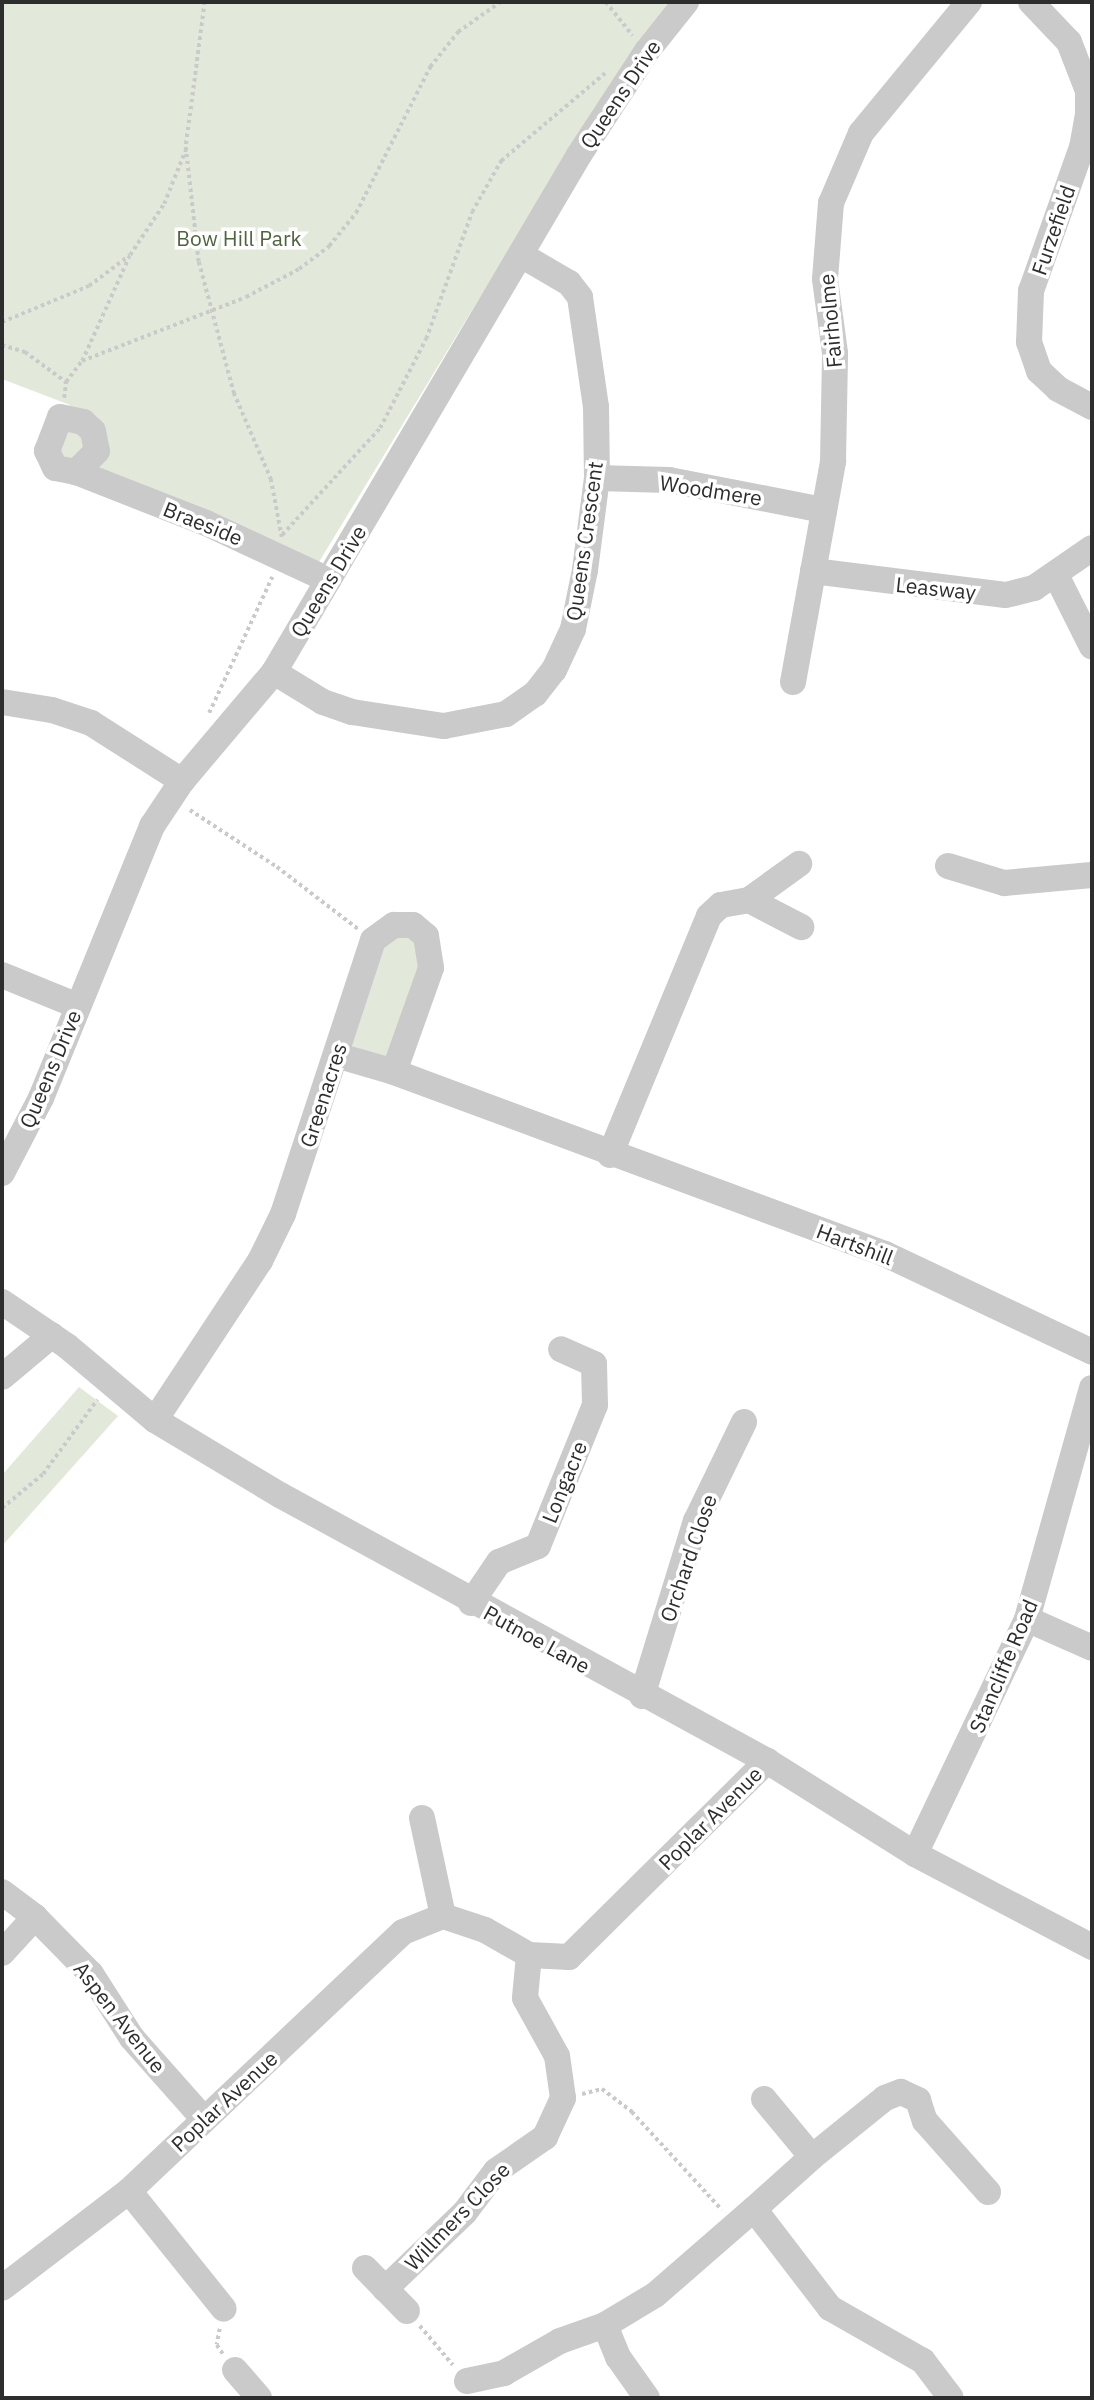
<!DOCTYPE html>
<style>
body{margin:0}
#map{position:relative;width:1094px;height:2400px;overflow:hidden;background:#fff;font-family:"IBM Plex Sans",sans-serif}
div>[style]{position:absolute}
.green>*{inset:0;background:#e2e9db}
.path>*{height:3.5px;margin-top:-1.75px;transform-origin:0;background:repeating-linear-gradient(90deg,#cacaca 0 3.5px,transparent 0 7px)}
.minor>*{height:26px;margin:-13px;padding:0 13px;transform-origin:13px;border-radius:13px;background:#cacaca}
span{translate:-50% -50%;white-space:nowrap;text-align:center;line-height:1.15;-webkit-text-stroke:7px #fff;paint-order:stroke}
.street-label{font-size:21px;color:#2d2d2d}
.park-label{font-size:21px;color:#4f643e}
.frame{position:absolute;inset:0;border:4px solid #2d2d2d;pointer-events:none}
</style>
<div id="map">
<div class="green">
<div style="clip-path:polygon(2px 2px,670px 2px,598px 103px,319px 562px,53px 452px,70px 405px,2px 379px)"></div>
<div style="clip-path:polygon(412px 933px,423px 957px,387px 1058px,347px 1044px,387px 936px)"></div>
<div style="clip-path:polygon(79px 1387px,118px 1416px,2px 1546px,2px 1475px)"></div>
</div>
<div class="path">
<div style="left:205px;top:2px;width:146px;rotate:97.5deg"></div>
<div style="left:186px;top:147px;width:116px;rotate:83.6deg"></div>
<div style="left:199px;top:262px;width:136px;rotate:75deg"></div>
<div style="left:234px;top:393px;width:94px;rotate:66.7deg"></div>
<div style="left:271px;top:479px;width:59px;rotate:79.3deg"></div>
<div style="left:606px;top:2px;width:43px;rotate:51.5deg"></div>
<div style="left:2px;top:322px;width:94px;rotate:-22.5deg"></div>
<div style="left:89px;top:286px;width:51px;rotate:-37.1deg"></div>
<div style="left:130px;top:255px;width:61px;rotate:-56.3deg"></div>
<div style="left:164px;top:204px;width:59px;rotate:-68.2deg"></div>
<div style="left:2px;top:345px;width:24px;rotate:17deg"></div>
<div style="left:25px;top:352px;width:51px;rotate:36.2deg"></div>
<div style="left:82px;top:361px;width:176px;rotate:-21.3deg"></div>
<div style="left:246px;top:297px;width:60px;rotate:-27.8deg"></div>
<div style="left:299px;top:269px;width:38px;rotate:-37deg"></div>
<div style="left:329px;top:246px;width:43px;rotate:-50.7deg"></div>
<div style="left:356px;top:213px;width:164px;rotate:-63.1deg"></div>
<div style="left:430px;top:67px;width:45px;rotate:-51.3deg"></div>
<div style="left:458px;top:32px;width:52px;rotate:-35.5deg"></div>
<div style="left:64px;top:398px;width:16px;rotate:-83deg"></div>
<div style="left:66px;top:382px;width:26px;rotate:-53deg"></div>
<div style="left:82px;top:361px;width:114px;rotate:-65.7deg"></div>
<div style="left:282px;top:535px;width:145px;rotate:-47.5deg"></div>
<div style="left:380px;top:428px;width:100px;rotate:-62.7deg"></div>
<div style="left:426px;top:339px;width:135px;rotate:-70.1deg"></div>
<div style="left:472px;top:212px;width:59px;rotate:-60.4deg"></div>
<div style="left:501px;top:161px;width:136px;rotate:-40.2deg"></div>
<div style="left:209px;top:713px;width:150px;rotate:-65.1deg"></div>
<div style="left:190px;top:810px;width:104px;rotate:33.2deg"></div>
<div style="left:277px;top:867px;width:102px;rotate:37.4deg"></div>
<div style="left:2px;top:1508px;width:53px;rotate:-39.7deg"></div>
<div style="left:43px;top:1474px;width:92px;rotate:-53.9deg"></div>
<div style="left:582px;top:2094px;width:21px;rotate:-14deg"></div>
<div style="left:602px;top:2089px;width:38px;rotate:37deg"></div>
<div style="left:632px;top:2112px;width:133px;rotate:47.4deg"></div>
<div style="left:420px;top:2326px;width:51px;rotate:49.8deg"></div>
<div style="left:220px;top:2329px;width:16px;rotate:101deg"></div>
<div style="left:217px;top:2345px;width:11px;rotate:56deg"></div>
</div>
<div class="minor">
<div style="left:1031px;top:2px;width:55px;rotate:46.5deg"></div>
<div style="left:1069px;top:42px;width:53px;rotate:68.8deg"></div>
<div style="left:1088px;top:91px;width:23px;rotate:90deg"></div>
<div style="left:1088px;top:114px;width:34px;rotate:100deg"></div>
<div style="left:1082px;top:147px;width:153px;rotate:109.5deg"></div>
<div style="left:1031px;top:291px;width:51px;rotate:92.2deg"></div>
<div style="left:1029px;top:342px;width:31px;rotate:71deg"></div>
<div style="left:1039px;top:371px;width:26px;rotate:43deg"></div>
<div style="left:1058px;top:389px;width:38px;rotate:28deg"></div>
<div style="left:60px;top:417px;width:24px;rotate:12deg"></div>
<div style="left:83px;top:422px;width:13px;rotate:42deg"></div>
<div style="left:93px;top:431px;width:20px;rotate:79deg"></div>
<div style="left:97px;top:451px;width:30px;rotate:135deg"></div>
<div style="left:76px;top:472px;width:21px;rotate:-169deg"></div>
<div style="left:55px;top:468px;width:19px;rotate:-115deg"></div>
<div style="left:47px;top:451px;width:36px;rotate:-69deg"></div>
<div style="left:76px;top:472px;width:140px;rotate:21.4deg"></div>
<div style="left:206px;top:523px;width:135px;rotate:25deg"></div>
<div style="left:597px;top:478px;width:72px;rotate:1.6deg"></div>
<div style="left:669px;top:480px;width:158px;rotate:11deg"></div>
<div style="left:813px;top:571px;width:194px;rotate:7.1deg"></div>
<div style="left:1006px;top:595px;width:29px;rotate:-14deg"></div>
<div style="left:1034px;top:588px;width:70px;rotate:-34.6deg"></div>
<div style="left:1056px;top:575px;width:80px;rotate:63.4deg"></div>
<div style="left:274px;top:672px;width:57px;rotate:31.5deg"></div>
<div style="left:323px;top:702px;width:31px;rotate:19deg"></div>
<div style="left:352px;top:712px;width:93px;rotate:8.7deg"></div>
<div style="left:444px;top:726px;width:63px;rotate:-11deg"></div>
<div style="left:506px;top:714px;width:35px;rotate:-35deg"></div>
<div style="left:535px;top:694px;width:31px;rotate:-52deg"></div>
<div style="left:554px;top:670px;width:45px;rotate:-65.1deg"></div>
<div style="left:573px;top:629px;width:60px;rotate:-78.5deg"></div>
<div style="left:585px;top:570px;width:93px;rotate:-82.6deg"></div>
<div style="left:597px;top:478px;width:71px;rotate:-90.8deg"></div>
<div style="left:596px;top:407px;width:111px;rotate:-98.3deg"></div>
<div style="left:580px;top:297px;width:18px;rotate:-128deg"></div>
<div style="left:569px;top:283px;width:53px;rotate:-149.6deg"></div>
<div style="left:793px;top:682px;width:225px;rotate:-79.7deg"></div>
<div style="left:833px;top:461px;width:108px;rotate:-88.9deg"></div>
<div style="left:835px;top:353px;width:75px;rotate:-97.7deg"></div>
<div style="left:825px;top:279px;width:76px;rotate:-85.5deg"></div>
<div style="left:831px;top:203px;width:76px;rotate:-66.8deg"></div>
<div style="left:861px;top:133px;width:170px;rotate:-50.5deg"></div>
<div style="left:2px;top:702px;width:51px;rotate:9.1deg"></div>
<div style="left:52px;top:710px;width:41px;rotate:18.4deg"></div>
<div style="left:91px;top:723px;width:108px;rotate:32.5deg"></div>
<div style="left:948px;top:866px;width:59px;rotate:16.9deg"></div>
<div style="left:1004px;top:883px;width:88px;rotate:-5.2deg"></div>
<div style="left:749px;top:900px;width:62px;rotate:-35.8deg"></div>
<div style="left:2px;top:975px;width:82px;rotate:22.2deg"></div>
<div style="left:336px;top:1055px;width:60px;rotate:16.3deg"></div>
<div style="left:394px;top:1072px;width:524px;rotate:20.34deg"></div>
<div style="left:885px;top:1254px;width:229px;rotate:25.3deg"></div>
<div style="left:610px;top:1155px;width:259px;rotate:-67.5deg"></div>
<div style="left:709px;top:916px;width:16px;rotate:-43deg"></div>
<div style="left:721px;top:905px;width:28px;rotate:-10deg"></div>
<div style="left:749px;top:900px;width:59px;rotate:27.4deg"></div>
<div style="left:2px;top:1173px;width:85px;rotate:-62.5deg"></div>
<div style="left:41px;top:1098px;width:294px;rotate:-67.8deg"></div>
<div style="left:152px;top:826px;width:54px;rotate:-56.3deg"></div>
<div style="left:182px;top:781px;width:143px;rotate:-49.8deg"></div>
<div style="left:274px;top:672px;width:600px;rotate:-59.46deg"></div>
<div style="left:579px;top:155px;width:124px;rotate:-56.8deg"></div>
<div style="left:647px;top:51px;width:63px;rotate:-51.5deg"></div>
<div style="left:2px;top:1302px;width:78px;rotate:34.1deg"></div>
<div style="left:67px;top:1346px;width:115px;rotate:40.1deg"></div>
<div style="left:155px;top:1420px;width:146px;rotate:31deg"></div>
<div style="left:280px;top:1495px;width:555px;rotate:28.64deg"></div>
<div style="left:767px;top:1761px;width:175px;rotate:32.1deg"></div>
<div style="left:915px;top:1854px;width:200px;rotate:27.7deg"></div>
<div style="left:2px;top:1377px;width:65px;rotate:-40deg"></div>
<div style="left:155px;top:1420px;width:191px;rotate:-56.6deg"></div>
<div style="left:260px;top:1261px;width:52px;rotate:-63.9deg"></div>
<div style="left:283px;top:1214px;width:288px;rotate:-71.8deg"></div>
<div style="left:373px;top:940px;width:26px;rotate:-36deg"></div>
<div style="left:394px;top:925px;width:19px"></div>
<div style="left:413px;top:925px;width:17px;rotate:40deg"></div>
<div style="left:426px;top:936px;width:32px;rotate:81deg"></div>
<div style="left:431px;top:968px;width:110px;rotate:109.6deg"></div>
<div style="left:471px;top:1603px;width:50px;rotate:-55.7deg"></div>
<div style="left:499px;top:1562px;width:42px;rotate:-22.3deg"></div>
<div style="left:538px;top:1546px;width:152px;rotate:-68deg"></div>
<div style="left:595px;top:1405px;width:41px;rotate:-91.4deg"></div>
<div style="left:594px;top:1364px;width:36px;rotate:-156deg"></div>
<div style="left:1027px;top:1619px;width:71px;rotate:24deg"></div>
<div style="left:642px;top:1696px;width:183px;rotate:-72.9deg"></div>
<div style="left:696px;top:1521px;width:110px;rotate:-64.1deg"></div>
<div style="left:422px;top:1818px;width:100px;rotate:77.9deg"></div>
<div style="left:915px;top:1854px;width:260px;rotate:-64.5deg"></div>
<div style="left:1027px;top:1619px;width:240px;rotate:-74.3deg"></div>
<div style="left:2px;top:1892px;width:41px;rotate:37.1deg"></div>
<div style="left:35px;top:1917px;width:80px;rotate:45.5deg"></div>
<div style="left:91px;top:1974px;width:76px;rotate:57.4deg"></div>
<div style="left:132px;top:2038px;width:108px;rotate:48.4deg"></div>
<div style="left:2px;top:1953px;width:49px;rotate:-47.5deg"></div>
<div style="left:764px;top:2099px;width:75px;rotate:50.4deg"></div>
<div style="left:812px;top:2157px;width:78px;rotate:138.1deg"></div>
<div style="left:754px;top:2209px;width:125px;rotate:52.5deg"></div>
<div style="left:830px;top:2308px;width:107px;rotate:29.7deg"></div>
<div style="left:923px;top:2361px;width:46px;rotate:52.9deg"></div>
<div style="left:812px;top:2157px;width:94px;rotate:-38.9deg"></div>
<div style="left:885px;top:2098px;width:17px;rotate:-21deg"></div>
<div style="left:901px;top:2092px;width:19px;rotate:25deg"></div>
<div style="left:918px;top:2100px;width:22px;rotate:72deg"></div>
<div style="left:925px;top:2121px;width:95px;rotate:48.4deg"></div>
<div style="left:129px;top:2191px;width:151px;rotate:51.2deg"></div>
<div style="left:365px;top:2268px;width:60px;rotate:45.7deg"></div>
<div style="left:2px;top:2288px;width:160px;rotate:-37.4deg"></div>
<div style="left:129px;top:2191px;width:377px;rotate:-43.4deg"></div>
<div style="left:403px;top:1932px;width:43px;rotate:-21.8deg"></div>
<div style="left:443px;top:1916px;width:44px;rotate:18.4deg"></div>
<div style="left:485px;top:1930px;width:51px;rotate:29.6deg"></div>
<div style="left:529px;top:1955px;width:40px;rotate:2.9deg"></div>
<div style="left:569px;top:1957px;width:279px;rotate:-44.7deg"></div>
<div style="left:385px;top:2289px;width:111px;rotate:-43.9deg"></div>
<div style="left:465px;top:2212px;width:51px;rotate:-52.9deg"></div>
<div style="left:496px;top:2171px;width:60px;rotate:-34.8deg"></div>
<div style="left:545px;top:2137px;width:43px;rotate:-65.2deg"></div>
<div style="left:563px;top:2098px;width:42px;rotate:-98.1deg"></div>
<div style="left:557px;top:2056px;width:66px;rotate:-118.9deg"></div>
<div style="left:525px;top:1998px;width:43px;rotate:-84.7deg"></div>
<div style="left:605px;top:2325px;width:35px;rotate:68deg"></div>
<div style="left:618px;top:2357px;width:50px;rotate:54.7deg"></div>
<div style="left:235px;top:2370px;width:37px;rotate:49deg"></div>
<div style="left:467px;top:2381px;width:38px;rotate:-12deg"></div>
<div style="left:504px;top:2373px;width:64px;rotate:-29.7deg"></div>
<div style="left:560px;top:2341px;width:48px;rotate:-19.6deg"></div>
<div style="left:605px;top:2325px;width:58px;rotate:-31deg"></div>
<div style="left:655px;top:2295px;width:131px;rotate:-41deg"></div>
</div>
<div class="street-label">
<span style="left:620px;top:94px;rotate:-56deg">Queens Drive</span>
<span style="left:1053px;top:230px;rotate:-71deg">Furzefield</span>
<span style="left:830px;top:321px;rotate:-95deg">Fairholme</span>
<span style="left:711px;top:490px;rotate:9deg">Woodmere</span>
<span style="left:203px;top:523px;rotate:22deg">Braeside</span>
<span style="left:584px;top:541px;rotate:-82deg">Queens Crescent</span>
<span style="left:328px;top:581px;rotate:-59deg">Queens Drive</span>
<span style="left:936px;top:588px;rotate:6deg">Leasway</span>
<span style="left:50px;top:1069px;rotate:-67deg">Queens Drive</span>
<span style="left:323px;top:1095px;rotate:-72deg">Greenacres</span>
<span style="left:855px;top:1244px;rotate:21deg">Hartshill</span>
<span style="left:564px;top:1482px;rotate:-68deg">Longacre</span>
<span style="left:688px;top:1558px;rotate:-71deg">Orchard Close</span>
<span style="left:537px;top:1639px;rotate:29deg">Putnoe Lane</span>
<span style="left:1003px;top:1666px;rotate:-67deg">Stancliffe Road</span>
<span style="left:710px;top:1818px;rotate:-45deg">Poplar Avenue</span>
<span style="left:120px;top:2017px;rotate:52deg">Aspen Avenue</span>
<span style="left:224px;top:2101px;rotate:-43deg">Poplar Avenue</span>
<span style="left:457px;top:2216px;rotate:-46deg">Willmers Close</span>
</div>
<div class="park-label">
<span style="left:239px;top:238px">Bow Hill Park</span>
</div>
<div class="frame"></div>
</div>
